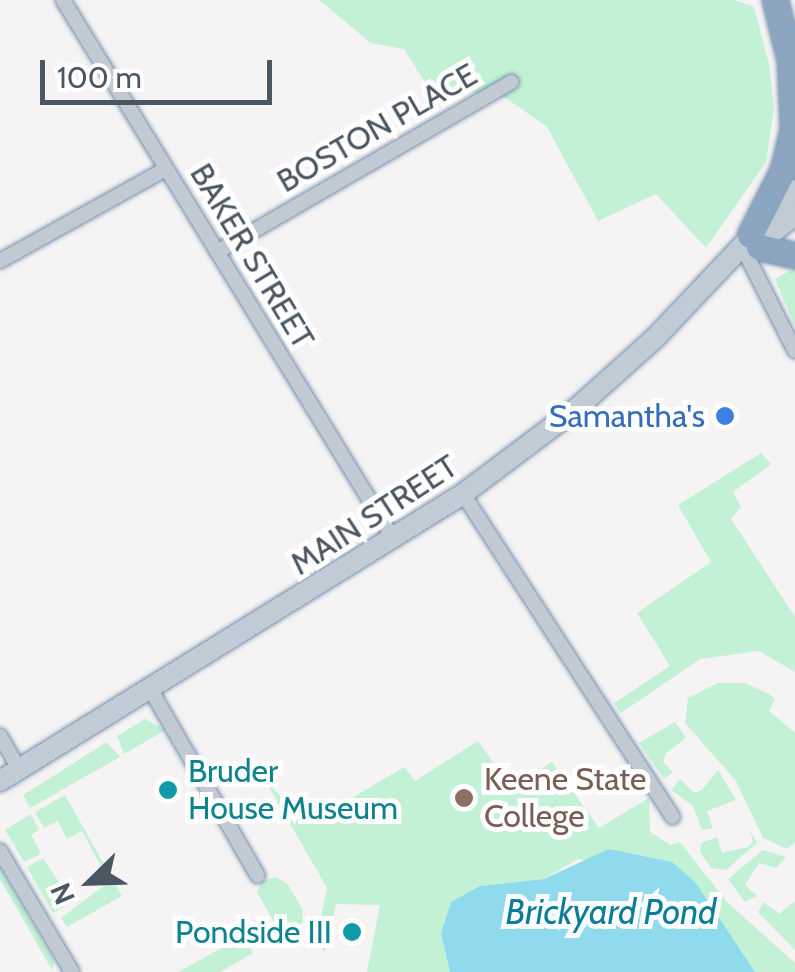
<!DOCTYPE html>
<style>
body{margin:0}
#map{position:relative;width:795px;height:972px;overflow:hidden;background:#f5f3f3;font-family:Cabin,sans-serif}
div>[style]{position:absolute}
.green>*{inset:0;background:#c3f1d5}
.water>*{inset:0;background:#90daee}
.roads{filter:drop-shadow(0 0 2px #7690ad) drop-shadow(0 0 2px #7690ad)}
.street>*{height:14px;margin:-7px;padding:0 7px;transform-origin:7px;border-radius:7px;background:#c1cad2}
.secondary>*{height:20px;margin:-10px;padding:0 10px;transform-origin:10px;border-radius:10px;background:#c1cbd6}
.highway>*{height:25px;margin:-12.5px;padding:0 12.5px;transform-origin:12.5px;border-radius:12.5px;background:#8ba5c1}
.dots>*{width:28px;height:28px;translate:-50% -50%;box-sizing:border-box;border:5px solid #fff;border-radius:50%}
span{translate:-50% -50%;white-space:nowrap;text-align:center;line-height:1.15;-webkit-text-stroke:10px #fff;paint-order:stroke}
.street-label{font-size:32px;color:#4a5661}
.shop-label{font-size:32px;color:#366cbe}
.right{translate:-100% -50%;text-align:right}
.culture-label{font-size:32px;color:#0d838f}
.left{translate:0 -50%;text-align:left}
.education-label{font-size:32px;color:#785e54}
.water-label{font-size:35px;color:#0c7c9b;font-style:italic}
.north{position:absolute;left:40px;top:832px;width:100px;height:100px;-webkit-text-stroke:8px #fff;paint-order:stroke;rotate:247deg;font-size:28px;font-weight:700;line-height:40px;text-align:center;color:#4a5661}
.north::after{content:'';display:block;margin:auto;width:35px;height:45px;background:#4a5661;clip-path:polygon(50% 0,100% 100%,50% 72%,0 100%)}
.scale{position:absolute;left:40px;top:60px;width:232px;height:45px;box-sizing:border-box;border:5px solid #4a5661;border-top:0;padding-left:12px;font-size:30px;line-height:35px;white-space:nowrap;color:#4a5661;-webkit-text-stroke:8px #fff;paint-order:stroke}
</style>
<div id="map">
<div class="green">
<div style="clip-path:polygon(319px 0,735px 0,754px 7px,769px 64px,774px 108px,766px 162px,706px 248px,656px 194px,598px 221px,547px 127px,506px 98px,463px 91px,439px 105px,404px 49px,371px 43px)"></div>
<div style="clip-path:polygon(795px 268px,795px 326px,775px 279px)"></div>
<div style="clip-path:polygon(761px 453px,771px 464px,733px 492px,741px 507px,731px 519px,795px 617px,795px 672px,759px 651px,700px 659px,621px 713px,614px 703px,670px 666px,637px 613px,711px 562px,678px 505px)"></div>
<div style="clip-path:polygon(718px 683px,745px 683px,769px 694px,775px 699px,769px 711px,795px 733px,795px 842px,787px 849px,763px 838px,736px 781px,685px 723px,688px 698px)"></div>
<div style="clip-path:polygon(145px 719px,166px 730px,124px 754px,117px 736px)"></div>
<div style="clip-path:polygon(675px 722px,686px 738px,666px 753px,663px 762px,673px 772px,664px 779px,639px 743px)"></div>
<div style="clip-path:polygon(478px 741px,511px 788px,552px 762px,599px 828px,649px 798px,650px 832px,671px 845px,680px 842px,727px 902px,795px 963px,795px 972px,755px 972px,696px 883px,578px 859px,544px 879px,480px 886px,441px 934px,450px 972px,367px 972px,380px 905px,336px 904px,325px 952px,316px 941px,327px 888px,265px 780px,308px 824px,404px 767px,415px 781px)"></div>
<div style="clip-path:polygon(107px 742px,120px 757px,30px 808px,23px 795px)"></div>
<div style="clip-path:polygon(718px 770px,736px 800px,707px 811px,713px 828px,702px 830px,693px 806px,671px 790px,680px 779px,694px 793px,702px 790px)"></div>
<div style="clip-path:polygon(65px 795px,122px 896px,67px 927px,61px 918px,109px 882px,82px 831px,67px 839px,58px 821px,44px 828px,35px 812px)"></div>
<div style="clip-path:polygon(31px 814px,39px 830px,31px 835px,41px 854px,24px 862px,5px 830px)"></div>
<div style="clip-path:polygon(749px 829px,757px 843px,726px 870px,711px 868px,700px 852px,701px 843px,717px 837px,722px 853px,748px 847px,753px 841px)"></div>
<div style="clip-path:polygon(763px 850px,786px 857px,776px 868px,759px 863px,745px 885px,757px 896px,745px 902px,728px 879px)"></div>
<div style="clip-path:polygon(43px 858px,72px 902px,53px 913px,27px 867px)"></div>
<div style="clip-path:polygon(0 868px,54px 960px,52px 970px,0 879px)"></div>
<div style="clip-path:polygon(275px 877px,288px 884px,302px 909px,303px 922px,290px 934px,280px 933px,257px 892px,262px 881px)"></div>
<div style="clip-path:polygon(795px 901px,795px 950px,758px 912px,764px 902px,779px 914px)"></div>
<div style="clip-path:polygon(244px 936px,253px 953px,220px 972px,178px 972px)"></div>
</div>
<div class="water">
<div style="clip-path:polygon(609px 849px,672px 862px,696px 883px,755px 972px,450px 972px,441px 934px,451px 902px,480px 886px,544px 879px)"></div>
</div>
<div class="roads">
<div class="street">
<div style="left:63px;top:0;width:633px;rotate:58.49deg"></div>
<div style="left:744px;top:250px;width:113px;rotate:63.2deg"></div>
<div style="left:217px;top:252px;width:340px;rotate:-30deg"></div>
<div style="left:0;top:261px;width:190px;rotate:-29deg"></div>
<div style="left:463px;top:494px;width:385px;rotate:57deg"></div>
<div style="left:152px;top:692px;width:212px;rotate:60.1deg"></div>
<div style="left:0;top:736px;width:39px;rotate:60deg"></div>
<div style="left:0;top:851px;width:141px;rotate:59.2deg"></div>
</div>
<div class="secondary">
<div style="left:751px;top:249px;width:56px;rotate:-37.7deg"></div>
<div style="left:0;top:781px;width:545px;rotate:-31.79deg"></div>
<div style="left:463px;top:494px;width:143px;rotate:-37deg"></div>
<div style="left:577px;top:408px;width:105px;rotate:-41.9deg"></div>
<div style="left:655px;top:338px;width:204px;rotate:-46.6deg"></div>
</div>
<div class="highway">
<div style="left:775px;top:0;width:75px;rotate:76.1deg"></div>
<div style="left:750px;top:235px;width:73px;rotate:-63.1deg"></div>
<div style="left:783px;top:170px;width:42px;rotate:-76.3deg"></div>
<div style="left:793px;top:129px;width:69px;rotate:-92.5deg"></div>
<div style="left:759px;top:247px;width:37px;rotate:13deg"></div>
</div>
</div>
<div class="dots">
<div style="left:725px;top:416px;background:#3f7fe0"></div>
<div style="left:168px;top:790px;background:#0f9aa8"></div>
<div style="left:464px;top:798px;background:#8d6e63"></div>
<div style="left:352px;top:932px;background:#0f9aa8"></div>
</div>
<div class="street-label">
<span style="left:377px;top:128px;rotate:-30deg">BOSTON PLACE</span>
<span style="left:252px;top:256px;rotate:59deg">BAKER STREET</span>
<span style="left:374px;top:515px;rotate:-33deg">MAIN STREET</span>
</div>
<div class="shop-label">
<span class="right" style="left:705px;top:416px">Samantha's</span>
</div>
<div class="culture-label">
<span class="left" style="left:188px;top:790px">Bruder<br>House Museum</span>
<span class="right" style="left:332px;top:932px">Pondside III</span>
</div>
<div class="education-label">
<span class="left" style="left:484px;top:798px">Keene State<br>College</span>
</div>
<div class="water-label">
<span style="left:611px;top:912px">Brickyard Pond</span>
</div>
<div class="north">N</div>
<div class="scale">100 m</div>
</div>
